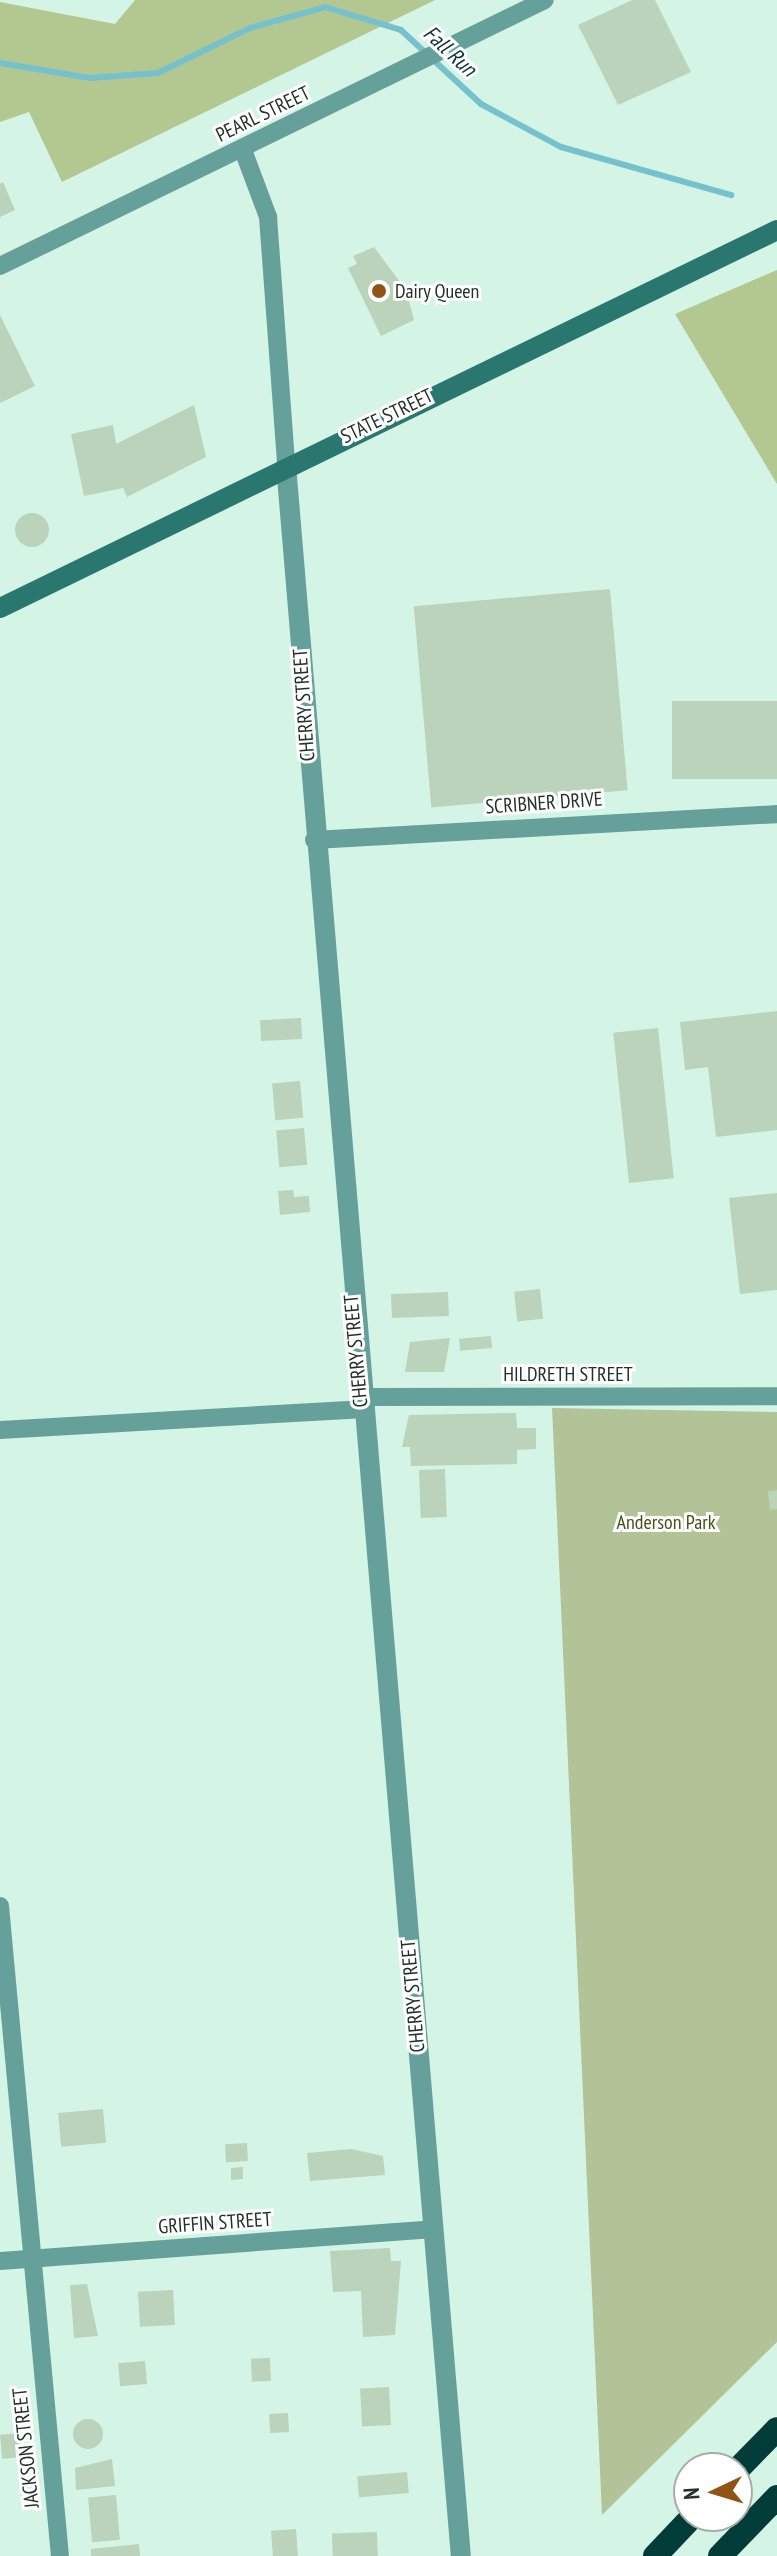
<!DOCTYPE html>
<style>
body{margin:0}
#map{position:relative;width:777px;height:2556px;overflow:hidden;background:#d4f5e6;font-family:"PT Sans Narrow",sans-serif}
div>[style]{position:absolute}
.green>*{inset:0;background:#b2c397}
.forest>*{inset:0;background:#b3c791}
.stream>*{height:6px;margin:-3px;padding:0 3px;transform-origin:3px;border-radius:3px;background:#75c1cd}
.building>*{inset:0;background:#bbd2bb;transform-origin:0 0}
.round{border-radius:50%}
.minor>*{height:18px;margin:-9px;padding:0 9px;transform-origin:9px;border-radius:9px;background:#65a09a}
.tertiary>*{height:20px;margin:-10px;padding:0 10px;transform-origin:10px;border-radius:10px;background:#65a09a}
.secondary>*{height:20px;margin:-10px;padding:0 10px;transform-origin:10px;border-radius:10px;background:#2a7770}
.motorway>*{height:24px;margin:-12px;padding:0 12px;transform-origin:12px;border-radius:12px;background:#023c38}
.dots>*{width:22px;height:22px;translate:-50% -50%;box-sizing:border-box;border:4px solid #fff;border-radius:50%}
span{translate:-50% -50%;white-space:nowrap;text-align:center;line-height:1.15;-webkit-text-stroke:6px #fff;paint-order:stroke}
.street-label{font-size:20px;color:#23302a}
.poi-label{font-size:20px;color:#23302a}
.left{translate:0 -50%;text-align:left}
.park-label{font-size:20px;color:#425319}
.water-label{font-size:22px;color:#0d3339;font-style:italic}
.north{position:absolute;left:673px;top:2452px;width:80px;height:80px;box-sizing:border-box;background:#fff;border:2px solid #a7acaa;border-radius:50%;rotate:266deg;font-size:22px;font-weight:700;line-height:32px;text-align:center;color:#23302a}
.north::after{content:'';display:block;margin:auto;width:28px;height:36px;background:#905414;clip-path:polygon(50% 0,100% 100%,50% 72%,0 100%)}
</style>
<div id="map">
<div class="green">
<div style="clip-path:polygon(552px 1408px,777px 1412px,777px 2342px,602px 2515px)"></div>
</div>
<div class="forest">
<div style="clip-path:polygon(135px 0,435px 0,62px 182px,29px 112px,0 122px,0 2px,115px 24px)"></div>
<div style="clip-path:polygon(777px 270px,777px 484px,675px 314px)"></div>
</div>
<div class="stream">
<div style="left:0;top:63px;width:91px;rotate:9.5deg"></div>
<div style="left:90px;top:78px;width:68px;rotate:-4.2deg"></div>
<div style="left:158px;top:73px;width:102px;rotate:-26.1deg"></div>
<div style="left:250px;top:28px;width:78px;rotate:-15.6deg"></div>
<div style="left:325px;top:7px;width:79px;rotate:16.8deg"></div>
<div style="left:401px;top:30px;width:109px;rotate:42.8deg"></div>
<div style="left:481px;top:104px;width:91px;rotate:28.3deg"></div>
<div style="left:561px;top:147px;width:177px;rotate:15.8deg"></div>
</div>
<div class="building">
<div style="clip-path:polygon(632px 0,655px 0,691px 72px,618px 105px,578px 25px)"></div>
<div style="clip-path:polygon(3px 182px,15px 210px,0 217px,0 184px)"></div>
<div style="clip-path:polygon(374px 247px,406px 290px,414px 320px,381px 336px,348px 268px,357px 264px,353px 256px)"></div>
<div style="clip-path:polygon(0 315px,35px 386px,0 403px)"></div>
<div style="clip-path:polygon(194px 405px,206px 457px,127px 497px,123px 488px,84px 496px,71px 434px,113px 425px,116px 444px)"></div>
<div class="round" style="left:15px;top:513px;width:34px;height:34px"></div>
<div style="left:610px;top:589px;width:202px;height:197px;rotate:85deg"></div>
<div style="left:777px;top:701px;width:78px;height:105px;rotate:90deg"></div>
<div style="clip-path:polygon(777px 1011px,777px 1130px,716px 1137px,708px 1067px,685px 1070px,680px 1022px)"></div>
<div style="left:301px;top:1018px;width:21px;height:41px;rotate:87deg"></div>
<div style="left:658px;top:1028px;width:151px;height:45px;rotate:84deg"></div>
<div style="left:300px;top:1081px;width:37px;height:28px;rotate:85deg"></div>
<div style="left:304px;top:1128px;width:37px;height:28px;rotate:85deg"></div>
<div style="clip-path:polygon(293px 1190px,294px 1197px,309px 1196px,310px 1212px,280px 1215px,278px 1191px)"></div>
<div style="clip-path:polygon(777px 1193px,777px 1290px,740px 1294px,729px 1198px)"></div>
<div style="left:540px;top:1289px;width:30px;height:26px;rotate:84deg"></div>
<div style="left:448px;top:1292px;width:24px;height:57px;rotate:88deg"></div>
<div style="left:491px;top:1336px;width:12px;height:32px;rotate:85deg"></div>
<div style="clip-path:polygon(450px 1338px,444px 1372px,405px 1372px,410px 1342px)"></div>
<div style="clip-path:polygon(516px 1413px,517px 1428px,536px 1428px,536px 1449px,517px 1450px,517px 1464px,411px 1466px,410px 1447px,402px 1447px,409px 1415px)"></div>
<div style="left:445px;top:1469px;width:48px;height:26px;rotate:88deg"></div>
<div style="clip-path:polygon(777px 1490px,777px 1509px,770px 1510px,768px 1491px)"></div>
<div style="left:103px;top:2109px;width:34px;height:45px;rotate:85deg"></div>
<div style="left:247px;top:2143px;width:18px;height:22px;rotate:87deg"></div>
<div style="clip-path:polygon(351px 2149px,383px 2156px,385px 2175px,310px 2181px,307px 2153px)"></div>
<div style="clip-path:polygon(243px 2167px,243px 2179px,231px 2180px,231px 2168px)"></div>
<div style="clip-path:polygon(390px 2248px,391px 2261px,401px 2261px,395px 2335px,363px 2337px,361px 2291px,333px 2292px,330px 2251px)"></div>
<div style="clip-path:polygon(87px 2284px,98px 2336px,74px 2338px,70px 2285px)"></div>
<div style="left:173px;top:2290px;width:35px;height:35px;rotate:87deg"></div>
<div style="left:270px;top:2358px;width:23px;height:19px;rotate:88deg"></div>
<div style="left:145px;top:2361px;width:23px;height:27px;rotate:85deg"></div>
<div style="left:389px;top:2387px;width:38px;height:29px;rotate:87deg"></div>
<div style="left:288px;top:2413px;width:19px;height:19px;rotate:87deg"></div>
<div class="round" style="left:73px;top:2419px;width:30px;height:30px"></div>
<div style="left:20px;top:2433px;width:24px;height:20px;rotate:85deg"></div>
<div style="clip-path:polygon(112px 2459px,115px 2486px,76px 2490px,75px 2468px)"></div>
<div style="left:407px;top:2472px;width:21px;height:50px;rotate:85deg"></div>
<div style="left:116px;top:2495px;width:45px;height:28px;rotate:85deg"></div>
<div style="left:296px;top:2529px;width:27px;height:25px;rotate:86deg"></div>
<div style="left:377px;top:2532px;width:24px;height:45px;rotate:88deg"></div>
<div style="clip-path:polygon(139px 2544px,140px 2556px,91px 2556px,91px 2549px)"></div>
</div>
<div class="minor">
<div style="left:243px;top:150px;width:72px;rotate:69.5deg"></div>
<div style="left:268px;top:217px;width:249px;rotate:85.8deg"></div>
<div style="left:0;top:266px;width:606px;rotate:-26.02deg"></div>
<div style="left:314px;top:840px;width:464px;rotate:-3.2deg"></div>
<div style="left:360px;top:1397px;width:417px;rotate:-0.1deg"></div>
<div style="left:0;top:1430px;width:362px;rotate:-3.3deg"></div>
<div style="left:0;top:1906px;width:653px;rotate:84.73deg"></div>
<div style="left:0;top:2261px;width:435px;rotate:-4.2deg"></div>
</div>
<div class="tertiary">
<div style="left:286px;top:465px;width:2098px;rotate:85.22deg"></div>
</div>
<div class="secondary">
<div style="left:0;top:608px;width:864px;rotate:-25.94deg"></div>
</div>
<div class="motorway">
<div style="left:737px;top:2470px;width:57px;rotate:-45.7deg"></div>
<div style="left:655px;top:2556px;width:55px;rotate:-46.5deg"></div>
<div style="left:720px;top:2556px;width:82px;rotate:-46deg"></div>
</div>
<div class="dots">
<div style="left:379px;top:291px;background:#905414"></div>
</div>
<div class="street-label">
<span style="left:263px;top:114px;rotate:-26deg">PEARL STREET</span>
<span style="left:387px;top:416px;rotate:-26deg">STATE STREET</span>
<span style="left:304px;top:705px;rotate:-94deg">CHERRY STREET</span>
<span style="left:544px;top:803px;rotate:-4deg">SCRIBNER DRIVE</span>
<span style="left:356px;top:1351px;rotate:-95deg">CHERRY STREET</span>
<span style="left:568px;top:1374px">HILDRETH STREET</span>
<span style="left:413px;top:1996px;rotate:-95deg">CHERRY STREET</span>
<span style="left:215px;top:2223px;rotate:-4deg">GRIFFIN STREET</span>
<span style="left:26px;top:2448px;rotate:-96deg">JACKSON STREET</span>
</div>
<div class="poi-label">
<span class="left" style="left:395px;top:291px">Dairy Queen</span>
</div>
<div class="park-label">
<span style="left:666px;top:1522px">Anderson Park</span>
</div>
<div class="water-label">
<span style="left:450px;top:51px;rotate:43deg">Fall Run</span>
</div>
<div class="north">N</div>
</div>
